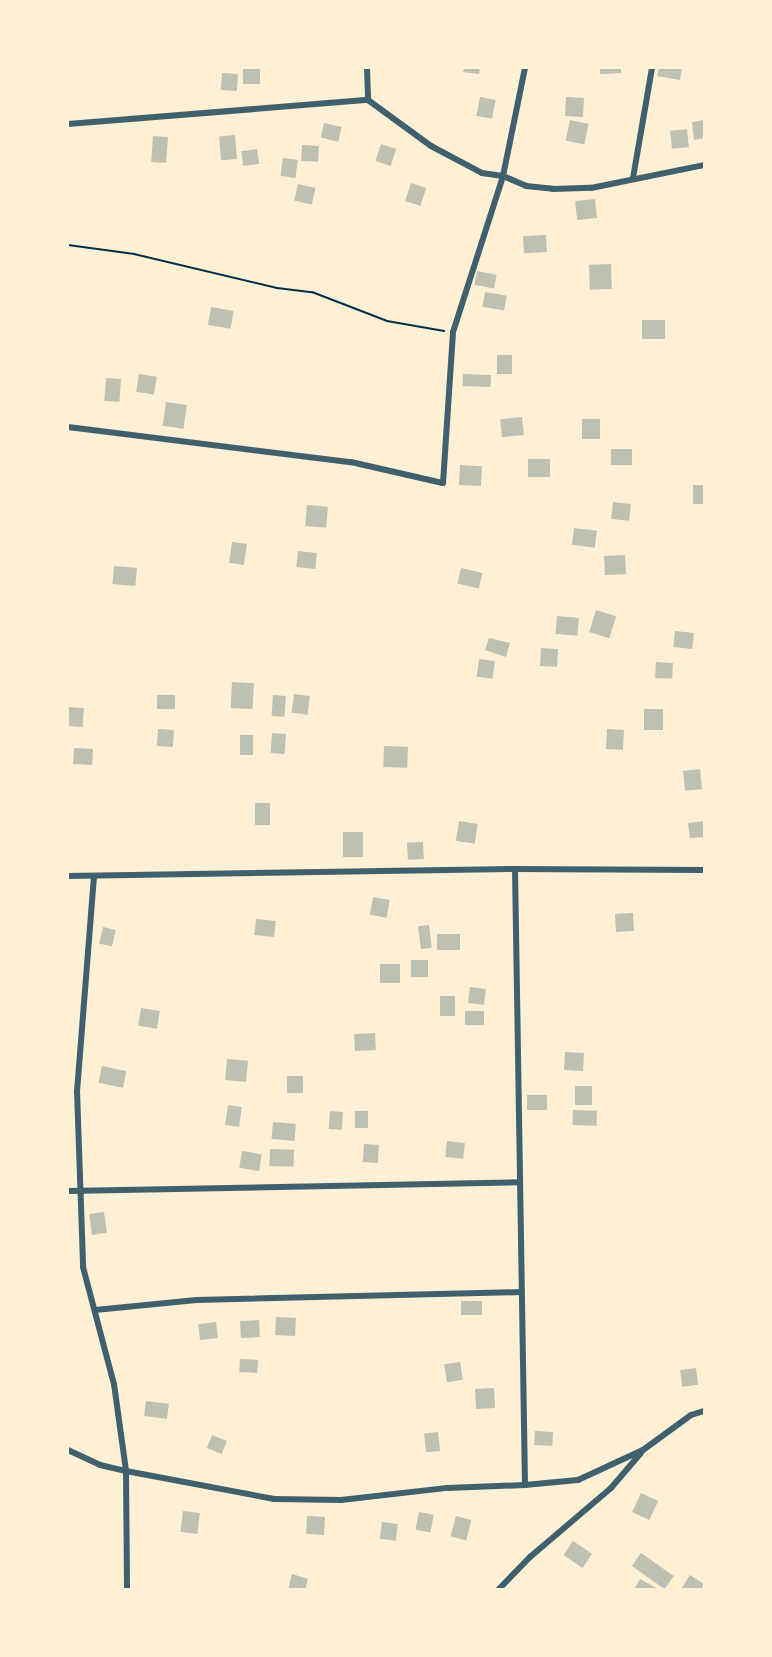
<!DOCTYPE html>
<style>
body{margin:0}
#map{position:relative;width:772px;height:1657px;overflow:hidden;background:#fdf0d5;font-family:"Open Sans",sans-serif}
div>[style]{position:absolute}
.building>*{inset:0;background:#bec0b2;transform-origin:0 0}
.path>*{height:2px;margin:-1px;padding:0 1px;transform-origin:1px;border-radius:1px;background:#003049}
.minor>*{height:6px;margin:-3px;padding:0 3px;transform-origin:3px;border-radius:3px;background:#3f606c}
span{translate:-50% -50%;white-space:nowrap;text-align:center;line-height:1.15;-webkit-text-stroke:5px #fdf0d5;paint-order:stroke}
.frame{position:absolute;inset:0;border:69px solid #fdf0d5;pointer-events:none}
</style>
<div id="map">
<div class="building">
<div style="left:243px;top:68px;width:17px;height:16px"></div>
<div style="clip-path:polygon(464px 68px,480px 68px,479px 74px,463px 72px)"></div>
<div style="clip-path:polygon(600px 68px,621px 68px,621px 73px,600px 74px)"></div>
<div style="clip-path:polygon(659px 68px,682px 68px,680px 80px,657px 76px)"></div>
<div style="left:222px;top:73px;width:16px;height:17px;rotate:4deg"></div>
<div style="left:480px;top:97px;width:16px;height:19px;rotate:11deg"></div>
<div style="left:566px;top:97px;width:18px;height:19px;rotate:3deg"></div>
<div style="left:570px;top:120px;width:19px;height:21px;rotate:12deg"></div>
<div style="clip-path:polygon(704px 120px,704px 138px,694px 140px,692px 122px)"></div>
<div style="left:324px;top:123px;width:18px;height:15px;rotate:13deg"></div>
<div style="left:687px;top:129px;width:18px;height:17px;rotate:84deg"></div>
<div style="left:235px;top:135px;width:24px;height:16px;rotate:85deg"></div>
<div style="left:153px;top:136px;width:15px;height:26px;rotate:4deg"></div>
<div style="left:381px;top:144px;width:16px;height:18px;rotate:18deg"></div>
<div style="left:302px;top:145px;width:17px;height:16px;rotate:3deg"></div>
<div style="left:257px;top:149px;width:15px;height:16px;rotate:82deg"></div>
<div style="left:283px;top:158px;width:15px;height:18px;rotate:8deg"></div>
<div style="left:411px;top:183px;width:16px;height:19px;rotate:18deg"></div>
<div style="left:298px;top:184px;width:18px;height:17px;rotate:13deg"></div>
<div style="left:595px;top:199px;width:19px;height:20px;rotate:84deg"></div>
<div style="left:546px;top:235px;width:17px;height:23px;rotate:87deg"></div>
<div style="left:611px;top:264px;width:25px;height:22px;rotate:88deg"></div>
<div style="left:477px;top:271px;width:20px;height:14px;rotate:11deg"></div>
<div style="left:485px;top:292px;width:22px;height:15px;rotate:10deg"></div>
<div style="left:211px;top:307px;width:23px;height:18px;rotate:10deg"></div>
<div style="left:642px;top:320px;width:23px;height:19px"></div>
<div style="left:497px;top:355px;width:15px;height:19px"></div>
<div style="left:139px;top:374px;width:18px;height:18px;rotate:9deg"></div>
<div style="left:463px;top:374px;width:28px;height:12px;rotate:2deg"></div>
<div style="left:106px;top:378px;width:15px;height:23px;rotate:4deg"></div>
<div style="left:166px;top:402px;width:21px;height:24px;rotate:8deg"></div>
<div style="left:522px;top:417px;width:18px;height:22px;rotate:84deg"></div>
<div style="left:582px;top:419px;width:18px;height:20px"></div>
<div style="left:611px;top:449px;width:21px;height:16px"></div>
<div style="left:528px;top:459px;width:22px;height:18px"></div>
<div style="left:460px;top:465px;width:22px;height:20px;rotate:3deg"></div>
<div style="left:693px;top:485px;width:11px;height:19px"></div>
<div style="left:613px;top:502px;width:18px;height:17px;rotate:6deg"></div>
<div style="left:307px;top:505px;width:21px;height:21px;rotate:5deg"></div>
<div style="left:574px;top:528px;width:23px;height:17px;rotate:7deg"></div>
<div style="left:232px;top:542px;width:15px;height:21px;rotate:8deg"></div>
<div style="left:298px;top:551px;width:19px;height:16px;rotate:6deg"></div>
<div style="left:625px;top:555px;width:19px;height:21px;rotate:87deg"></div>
<div style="left:114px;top:566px;width:23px;height:18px;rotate:5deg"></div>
<div style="left:461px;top:568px;width:22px;height:16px;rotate:13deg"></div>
<div style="left:596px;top:610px;width:21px;height:23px;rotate:17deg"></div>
<div style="left:557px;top:616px;width:22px;height:18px;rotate:5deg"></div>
<div style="left:675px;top:631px;width:19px;height:16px;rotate:6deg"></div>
<div style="clip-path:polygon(489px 638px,510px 643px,506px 657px,485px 650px)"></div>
<div style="left:541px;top:648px;width:17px;height:18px;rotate:3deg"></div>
<div style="left:479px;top:659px;width:16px;height:18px;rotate:7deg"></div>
<div style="left:656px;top:662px;width:17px;height:16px;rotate:3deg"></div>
<div style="left:232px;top:682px;width:22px;height:26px;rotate:3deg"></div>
<div style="left:294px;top:694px;width:16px;height:19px;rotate:7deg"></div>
<div style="left:157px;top:695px;width:18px;height:14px"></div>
<div style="left:273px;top:695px;width:13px;height:21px;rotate:4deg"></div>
<div style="left:68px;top:707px;width:16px;height:19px;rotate:4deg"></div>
<div style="left:644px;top:709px;width:19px;height:21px"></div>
<div style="left:158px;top:729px;width:16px;height:17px;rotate:4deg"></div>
<div style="left:607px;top:729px;width:17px;height:20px;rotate:3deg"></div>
<div style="left:272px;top:733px;width:14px;height:20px;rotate:4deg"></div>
<div style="left:240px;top:735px;width:13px;height:20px"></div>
<div style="left:384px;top:746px;width:24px;height:21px;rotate:2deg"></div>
<div style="left:74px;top:748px;width:19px;height:16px;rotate:3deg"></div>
<div style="left:700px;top:769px;width:20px;height:17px;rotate:84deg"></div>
<div style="left:255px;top:803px;width:15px;height:22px"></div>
<div style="left:459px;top:821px;width:19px;height:20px;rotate:9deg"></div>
<div style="clip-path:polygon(704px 821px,704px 837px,690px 838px,688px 823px)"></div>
<div style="left:363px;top:832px;width:25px;height:20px;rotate:90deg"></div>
<div style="left:423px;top:842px;width:17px;height:16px;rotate:87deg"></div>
<div style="left:373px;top:897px;width:17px;height:18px;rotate:10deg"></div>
<div style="left:633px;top:913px;width:18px;height:18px;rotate:87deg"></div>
<div style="left:256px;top:919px;width:20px;height:16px;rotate:6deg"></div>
<div style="left:429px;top:925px;width:23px;height:11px;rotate:83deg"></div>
<div style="left:103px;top:927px;width:13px;height:17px;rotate:13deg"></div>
<div style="left:437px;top:934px;width:23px;height:16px"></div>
<div style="left:411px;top:960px;width:17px;height:17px"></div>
<div style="left:380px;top:964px;width:20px;height:19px"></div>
<div style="left:470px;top:987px;width:16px;height:16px;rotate:7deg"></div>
<div style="left:440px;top:996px;width:15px;height:20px"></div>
<div style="left:141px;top:1008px;width:19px;height:18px;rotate:9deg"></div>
<div style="left:465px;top:1011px;width:19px;height:14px"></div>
<div style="left:375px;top:1033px;width:17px;height:21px;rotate:87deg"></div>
<div style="left:565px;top:1052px;width:19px;height:18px;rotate:3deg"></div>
<div style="left:227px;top:1059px;width:21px;height:21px;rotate:5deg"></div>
<div style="left:102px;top:1066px;width:25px;height:17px;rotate:12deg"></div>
<div style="left:287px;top:1076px;width:16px;height:17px"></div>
<div style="left:575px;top:1086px;width:17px;height:19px"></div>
<div style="left:527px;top:1095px;width:20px;height:15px"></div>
<div style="left:228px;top:1105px;width:14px;height:20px;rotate:8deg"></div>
<div style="left:573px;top:1110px;width:24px;height:15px;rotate:2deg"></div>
<div style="left:330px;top:1111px;width:13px;height:18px;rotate:4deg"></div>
<div style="left:355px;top:1111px;width:13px;height:17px"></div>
<div style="left:273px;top:1122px;width:23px;height:17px;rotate:5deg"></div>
<div style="left:447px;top:1141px;width:18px;height:16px;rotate:6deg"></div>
<div style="left:364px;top:1144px;width:15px;height:18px;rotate:4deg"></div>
<div style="left:270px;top:1149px;width:24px;height:17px;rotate:2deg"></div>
<div style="left:242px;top:1151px;width:20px;height:17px;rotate:9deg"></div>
<div style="left:104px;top:1212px;width:21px;height:15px;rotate:82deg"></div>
<div style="left:461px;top:1301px;width:21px;height:14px"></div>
<div style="left:276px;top:1317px;width:20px;height:18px;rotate:3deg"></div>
<div style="left:259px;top:1320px;width:17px;height:19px;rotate:87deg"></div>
<div style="left:216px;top:1322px;width:16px;height:18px;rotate:83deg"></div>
<div style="left:240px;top:1359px;width:18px;height:13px;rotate:3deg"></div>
<div style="left:460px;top:1362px;width:18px;height:16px;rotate:81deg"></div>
<div style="left:696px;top:1368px;width:17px;height:16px;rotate:83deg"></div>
<div style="left:494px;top:1388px;width:20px;height:19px;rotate:87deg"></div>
<div style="left:146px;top:1401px;width:23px;height:15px;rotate:7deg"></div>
<div style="left:535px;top:1431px;width:18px;height:14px;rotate:3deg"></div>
<div style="left:438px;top:1432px;width:19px;height:14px;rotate:84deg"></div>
<div style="left:212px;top:1435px;width:16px;height:14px;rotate:22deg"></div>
<div style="left:641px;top:1493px;width:19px;height:21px;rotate:25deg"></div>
<div style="left:183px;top:1511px;width:17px;height:21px;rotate:7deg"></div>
<div style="left:419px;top:1512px;width:15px;height:18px;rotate:11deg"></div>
<div style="left:307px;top:1516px;width:18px;height:18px;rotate:3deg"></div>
<div style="left:456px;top:1516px;width:16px;height:21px;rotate:15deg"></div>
<div style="left:382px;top:1522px;width:16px;height:17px;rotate:7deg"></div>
<div style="left:573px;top:1541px;width:23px;height:17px;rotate:34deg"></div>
<div style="left:641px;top:1553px;width:40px;height:16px;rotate:35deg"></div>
<div style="clip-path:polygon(292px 1574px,308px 1579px,305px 1590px,288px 1590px)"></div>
<div style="clip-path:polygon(690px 1575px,704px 1584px,701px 1590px,681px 1589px)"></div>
<div style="clip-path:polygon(640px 1579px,660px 1590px,634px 1590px)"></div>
</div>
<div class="path">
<div style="left:68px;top:245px;width:67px;rotate:7.8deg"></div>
<div style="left:134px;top:254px;width:147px;rotate:13.4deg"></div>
<div style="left:277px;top:288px;width:35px;rotate:7deg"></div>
<div style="left:312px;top:292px;width:80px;rotate:21.1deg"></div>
<div style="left:387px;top:321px;width:58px;rotate:10deg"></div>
</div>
<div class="minor">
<div style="left:367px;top:68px;width:32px;rotate:88deg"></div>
<div style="left:368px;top:100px;width:78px;rotate:36.1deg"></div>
<div style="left:431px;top:146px;width:58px;rotate:27.9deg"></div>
<div style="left:482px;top:173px;width:21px;rotate:8deg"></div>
<div style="left:503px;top:176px;width:25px;rotate:23deg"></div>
<div style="left:526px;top:186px;width:27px;rotate:6deg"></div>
<div style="left:553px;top:189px;width:38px;rotate:-2deg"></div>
<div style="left:591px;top:188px;width:115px;rotate:-11.5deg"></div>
<div style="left:68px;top:124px;width:301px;rotate:-4.6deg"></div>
<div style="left:633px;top:178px;width:112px;rotate:-80.2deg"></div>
<div style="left:68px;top:427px;width:285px;rotate:7.1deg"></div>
<div style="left:351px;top:462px;width:94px;rotate:12.9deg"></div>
<div style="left:443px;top:483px;width:151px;rotate:-86.2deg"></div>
<div style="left:453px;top:332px;width:164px;rotate:-72.2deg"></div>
<div style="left:503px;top:176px;width:110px;rotate:-78.5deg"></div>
<div style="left:515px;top:869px;width:616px;rotate:89.07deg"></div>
<div style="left:68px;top:876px;width:447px;rotate:-0.9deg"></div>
<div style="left:515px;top:869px;width:189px;rotate:0.3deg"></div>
<div style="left:94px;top:876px;width:216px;rotate:94.5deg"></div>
<div style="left:77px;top:1091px;width:176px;rotate:88deg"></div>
<div style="left:83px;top:1267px;width:121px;rotate:75.2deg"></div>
<div style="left:114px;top:1384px;width:88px;rotate:82.1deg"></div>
<div style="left:126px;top:1471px;width:119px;rotate:89.5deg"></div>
<div style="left:68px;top:1191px;width:451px;rotate:-1.1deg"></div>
<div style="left:95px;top:1310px;width:102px;rotate:-5.6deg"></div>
<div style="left:197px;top:1300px;width:324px;rotate:-1.4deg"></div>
<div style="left:68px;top:1450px;width:35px;rotate:25deg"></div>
<div style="left:100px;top:1465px;width:27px;rotate:13deg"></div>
<div style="left:126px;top:1471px;width:151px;rotate:10.7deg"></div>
<div style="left:274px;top:1499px;width:67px;rotate:0.9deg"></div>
<div style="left:341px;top:1500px;width:107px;rotate:-6.5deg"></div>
<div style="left:447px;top:1488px;width:78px;rotate:-2.2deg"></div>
<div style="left:525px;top:1485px;width:53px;rotate:-5.4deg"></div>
<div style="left:578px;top:1480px;width:72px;rotate:-24.8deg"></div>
<div style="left:643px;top:1450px;width:59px;rotate:-36.1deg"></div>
<div style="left:691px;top:1415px;width:14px;rotate:-17deg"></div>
<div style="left:498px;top:1590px;width:46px;rotate:-45.9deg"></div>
<div style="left:530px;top:1557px;width:106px;rotate:-40.4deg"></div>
<div style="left:611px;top:1488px;width:46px;rotate:-49.4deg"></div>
</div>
<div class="frame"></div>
</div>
